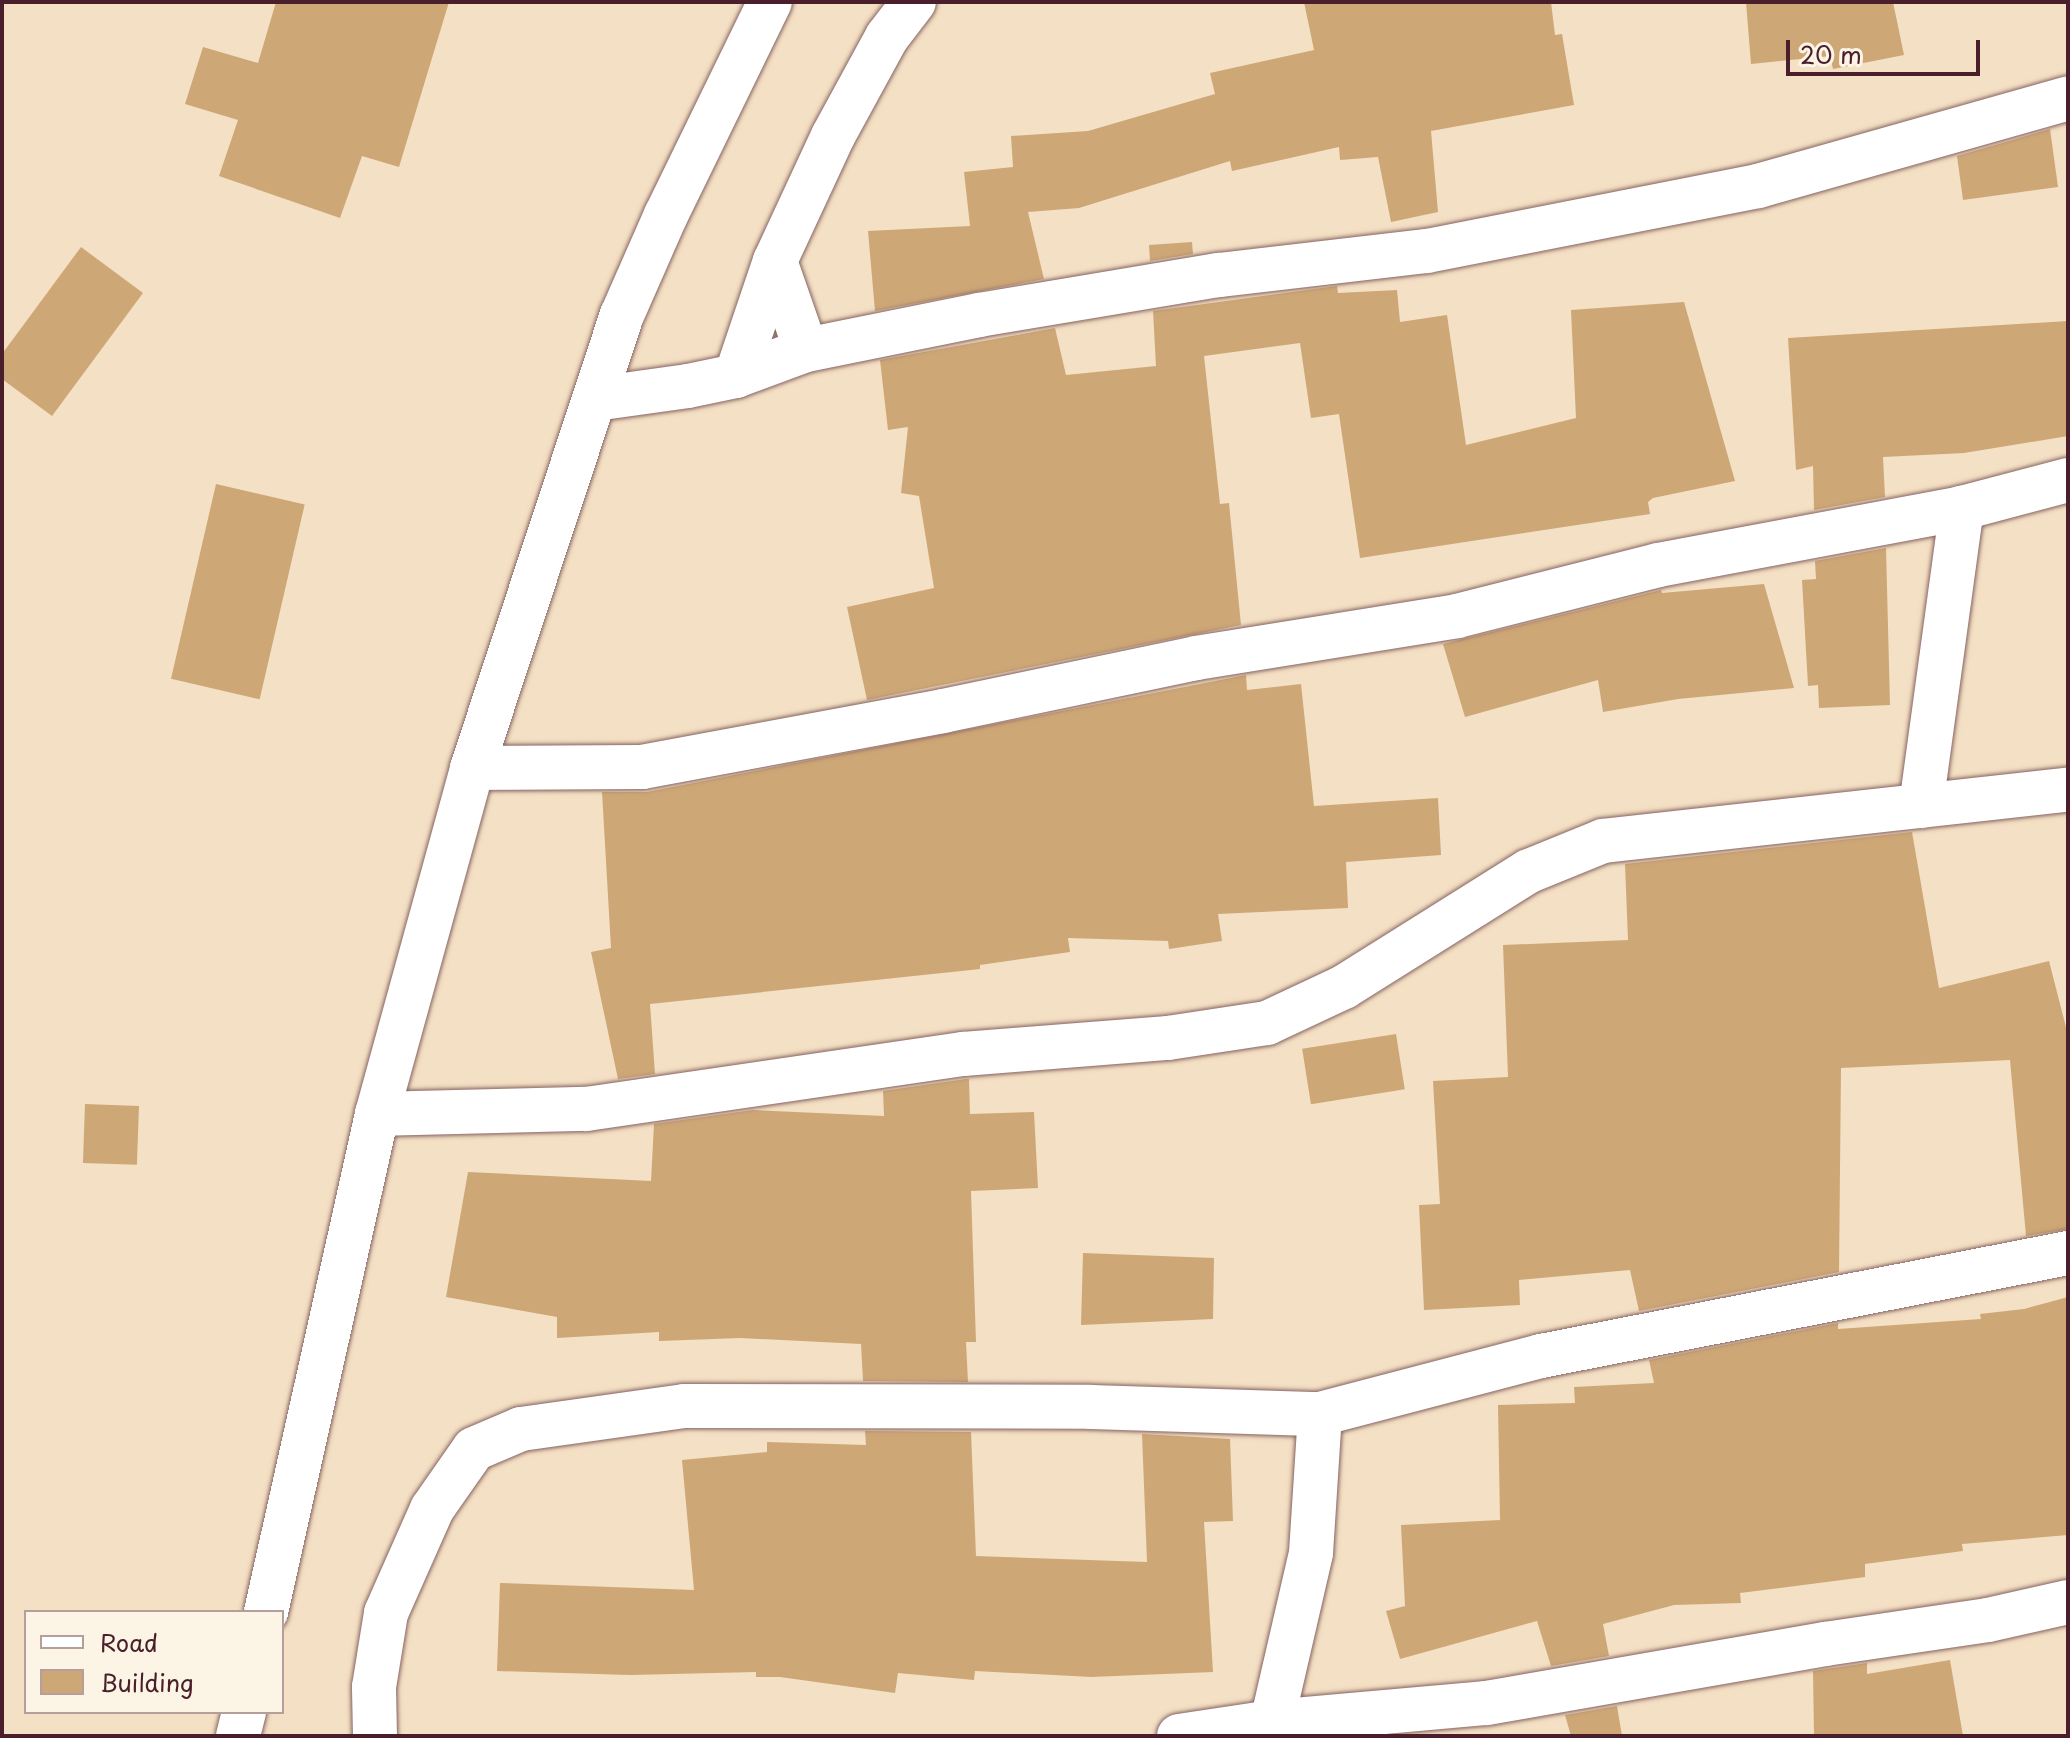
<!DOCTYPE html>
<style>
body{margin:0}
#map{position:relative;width:2070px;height:1738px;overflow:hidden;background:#f4e0c4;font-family:"Playpen Sans",sans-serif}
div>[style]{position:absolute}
.building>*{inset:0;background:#cea777;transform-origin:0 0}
.roads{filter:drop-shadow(0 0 2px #866361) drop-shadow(0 0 2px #866361)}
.minor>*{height:44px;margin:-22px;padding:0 22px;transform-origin:22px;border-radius:22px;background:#fff}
span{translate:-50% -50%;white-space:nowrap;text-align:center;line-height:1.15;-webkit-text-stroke:6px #fcf5e5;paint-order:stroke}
.frame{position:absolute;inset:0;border:4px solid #4a1f2b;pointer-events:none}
.legend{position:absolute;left:24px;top:1610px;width:260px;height:104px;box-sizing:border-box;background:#fcf5e5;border:2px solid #b59f9b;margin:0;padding:10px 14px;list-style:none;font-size:24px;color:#4a1f2b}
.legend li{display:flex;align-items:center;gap:16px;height:40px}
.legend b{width:40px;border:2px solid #b59f9b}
.scale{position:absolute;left:1786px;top:40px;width:194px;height:36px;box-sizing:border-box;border:4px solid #4a1f2b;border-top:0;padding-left:10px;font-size:24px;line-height:28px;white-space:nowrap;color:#4a1f2b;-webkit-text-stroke:6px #fcf5e5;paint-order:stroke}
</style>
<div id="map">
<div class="building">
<div style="clip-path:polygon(276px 2px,449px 2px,399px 167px,362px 156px,340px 218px,219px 176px,238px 120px,185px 104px,203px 47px,258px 63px)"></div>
<div style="clip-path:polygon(1304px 2px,1551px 2px,1555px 35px,1562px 34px,1574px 105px,1431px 131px,1438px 212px,1391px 222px,1378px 157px,1340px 160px,1339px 147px,1232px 171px,1230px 161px,1079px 208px,1028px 212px,1044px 279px,875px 311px,868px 231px,970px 226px,964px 172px,1013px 167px,1011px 136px,1088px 131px,1215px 94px,1210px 73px,1314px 50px)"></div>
<div style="clip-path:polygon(1746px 2px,1893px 2px,1904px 55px,1833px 69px,1830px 56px,1751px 64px)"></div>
<div style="clip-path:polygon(2050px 129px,2058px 187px,1963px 200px,1957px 156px)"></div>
<div style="clip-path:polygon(1192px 242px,1193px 254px,1150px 261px,1149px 245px)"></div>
<div style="clip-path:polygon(81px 247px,143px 293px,52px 416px,2px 379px,2px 354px)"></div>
<div style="clip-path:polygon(1337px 286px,1338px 293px,1397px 290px,1400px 322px,1447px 315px,1466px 445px,1576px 418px,1571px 310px,1684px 302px,1735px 481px,1653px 498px,1648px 502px,1650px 514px,1360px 558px,1339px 414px,1311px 418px,1300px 343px,1204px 356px,1220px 504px,1229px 503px,1241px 625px,867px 700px,847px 607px,934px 588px,919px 496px,901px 493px,908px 427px,888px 430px,880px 360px,1055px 328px,1066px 375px,1156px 366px,1153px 311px)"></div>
<div style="clip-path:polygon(2068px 321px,2068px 436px,1964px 453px,1883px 457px,1885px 497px,1814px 510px,1813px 466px,1796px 470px,1788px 338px)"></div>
<div style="left:216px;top:484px;width:91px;height:200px;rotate:13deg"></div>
<div style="clip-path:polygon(1886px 548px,1890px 705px,1819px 708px,1818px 685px,1808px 686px,1802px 580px,1816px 579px,1815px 561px)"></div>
<div style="clip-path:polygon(1764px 584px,1794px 688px,1678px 699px,1603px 712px,1598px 680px,1465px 717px,1443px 644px,1661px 590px,1662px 593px)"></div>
<div style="clip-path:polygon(1246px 675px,1247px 690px,1301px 684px,1314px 806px,1438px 798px,1441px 855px,1346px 862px,1348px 908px,1218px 914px,1222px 941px,1169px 949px,1168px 941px,1068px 938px,1070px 952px,980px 965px,980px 969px,650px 1004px,655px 1074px,618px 1079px,591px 952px,611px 948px,602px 792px,647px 792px)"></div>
<div style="clip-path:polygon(1912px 832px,1939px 988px,2049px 961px,2068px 1035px,2068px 1229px,2026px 1236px,2010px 1060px,1841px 1068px,1839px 1272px,1639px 1311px,1630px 1270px,1519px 1280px,1520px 1305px,1424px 1310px,1419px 1205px,1440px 1204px,1433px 1081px,1508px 1077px,1503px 945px,1628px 940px,1625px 864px)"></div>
<div style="left:1396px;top:1034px;width:56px;height:95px;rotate:81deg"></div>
<div style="clip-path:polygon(966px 1079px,969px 1079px,970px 1114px,1034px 1112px,1038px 1188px,971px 1191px,976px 1342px,966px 1342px,968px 1382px,863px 1381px,861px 1344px,740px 1338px,659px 1341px,659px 1332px,557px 1338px,557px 1317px,446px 1297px,468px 1172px,651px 1181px,654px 1124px,753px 1110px,884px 1116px,883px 1091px)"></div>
<div style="left:85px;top:1104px;width:54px;height:59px;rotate:2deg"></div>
<div style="clip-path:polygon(1083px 1253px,1214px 1258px,1213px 1319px,1081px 1325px)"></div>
<div style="clip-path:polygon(2068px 1297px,2068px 1535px,1962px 1544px,1963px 1551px,1865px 1564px,1865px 1577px,1740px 1593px,1741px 1603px,1674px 1605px,1603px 1624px,1609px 1656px,1551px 1666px,1537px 1621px,1400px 1659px,1386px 1611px,1405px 1606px,1401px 1525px,1500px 1520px,1498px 1405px,1575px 1403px,1574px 1387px,1654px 1383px,1649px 1360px,1838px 1323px,1838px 1329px,1981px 1319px,1980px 1314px,2024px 1309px)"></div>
<div style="clip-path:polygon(865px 1431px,971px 1432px,976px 1556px,1147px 1562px,1142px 1434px,1230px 1439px,1233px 1521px,1204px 1522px,1213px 1672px,1091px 1677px,975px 1671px,974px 1680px,898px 1673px,895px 1693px,780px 1677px,756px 1677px,756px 1672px,630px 1675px,497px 1671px,500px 1583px,694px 1590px,682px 1460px,767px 1452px,767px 1442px,866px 1445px)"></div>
<div style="clip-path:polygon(1950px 1660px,1963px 1736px,1814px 1736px,1813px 1671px,1867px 1663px,1867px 1674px)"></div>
<div style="clip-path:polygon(1617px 1706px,1622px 1736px,1571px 1736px,1565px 1715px)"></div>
</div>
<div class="roads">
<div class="minor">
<div style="left:775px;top:261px;width:94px;rotate:70.8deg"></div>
<div style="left:736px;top:376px;width:121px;rotate:-71.3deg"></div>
<div style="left:775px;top:261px;width:138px;rotate:-65.1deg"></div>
<div style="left:833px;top:136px;width:113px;rotate:-61.4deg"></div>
<div style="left:887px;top:37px;width:44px;rotate:-52.4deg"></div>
<div style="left:595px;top:399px;width:94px;rotate:-8deg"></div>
<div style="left:688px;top:386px;width:49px;rotate:-11.8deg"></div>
<div style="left:736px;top:376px;width:75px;rotate:-20.4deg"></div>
<div style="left:806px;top:350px;width:177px;rotate:-11.4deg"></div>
<div style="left:979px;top:315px;width:243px;rotate:-9.5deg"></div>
<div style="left:1219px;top:275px;width:209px;rotate:-6.6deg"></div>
<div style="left:1427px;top:251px;width:337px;rotate:-11.1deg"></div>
<div style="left:1758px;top:186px;width:322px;rotate:-15.8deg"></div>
<div style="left:472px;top:768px;width:170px;rotate:-0.3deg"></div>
<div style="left:642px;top:767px;width:306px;rotate:-10.5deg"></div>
<div style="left:943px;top:711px;width:258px;rotate:-11.8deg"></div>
<div style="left:1196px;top:658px;width:264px;rotate:-9.1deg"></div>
<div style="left:1457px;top:616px;width:207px;rotate:-14.2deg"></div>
<div style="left:1658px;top:565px;width:309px;rotate:-10.6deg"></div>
<div style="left:1962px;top:508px;width:110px;rotate:-14.8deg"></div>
<div style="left:1921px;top:806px;width:301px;rotate:-82.2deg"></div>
<div style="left:377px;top:1114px;width:209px;rotate:-1.4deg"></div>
<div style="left:586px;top:1109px;width:381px;rotate:-8.3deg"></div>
<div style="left:963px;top:1054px;width:206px;rotate:-4.5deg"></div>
<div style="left:1168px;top:1038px;width:100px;rotate:-8.6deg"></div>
<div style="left:1267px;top:1023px;width:85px;rotate:-25.1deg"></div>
<div style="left:1344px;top:987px;width:218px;rotate:-32.1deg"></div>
<div style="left:1529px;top:871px;width:80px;rotate:-22.1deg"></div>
<div style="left:1603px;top:841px;width:468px;rotate:-6.3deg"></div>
<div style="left:266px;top:1612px;width:510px;rotate:-77.43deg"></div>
<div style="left:377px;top:1114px;width:359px;rotate:-74.6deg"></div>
<div style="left:472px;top:768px;width:477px;rotate:-71.7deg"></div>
<div style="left:622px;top:315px;width:109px;rotate:-66.3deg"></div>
<div style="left:666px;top:215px;width:237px;rotate:-64deg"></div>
<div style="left:1272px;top:1722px;width:173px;rotate:-77deg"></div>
<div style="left:1311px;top:1553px;width:139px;rotate:-86.3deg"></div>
<div style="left:238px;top:1736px;width:25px;rotate:-76deg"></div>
<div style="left:375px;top:1736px;width:49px;rotate:-91.2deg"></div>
<div style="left:374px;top:1687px;width:75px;rotate:-80.8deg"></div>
<div style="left:386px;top:1613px;width:114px;rotate:-66.1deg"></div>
<div style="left:432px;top:1509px;width:73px;rotate:-55deg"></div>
<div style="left:474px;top:1449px;width:51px;rotate:-23.1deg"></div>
<div style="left:521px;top:1429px;width:165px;rotate:-8deg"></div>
<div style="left:684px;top:1406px;width:407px;rotate:0.1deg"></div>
<div style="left:1091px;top:1407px;width:229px;rotate:1.8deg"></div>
<div style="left:1320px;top:1414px;width:228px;rotate:-14.7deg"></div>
<div style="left:1541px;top:1356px;width:537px;rotate:-11.06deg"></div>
<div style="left:1179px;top:1736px;width:94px;rotate:-8.6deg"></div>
<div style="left:1272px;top:1722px;width:216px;rotate:-5.1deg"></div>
<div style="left:1487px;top:1703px;width:343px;rotate:-9.9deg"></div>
<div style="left:1825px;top:1644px;width:165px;rotate:-8.4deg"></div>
<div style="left:1988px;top:1620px;width:82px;rotate:-12.7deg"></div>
</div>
</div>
<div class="frame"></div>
<ul class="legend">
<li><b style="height:10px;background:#fff"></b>Road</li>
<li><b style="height:22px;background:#cea777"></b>Building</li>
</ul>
<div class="scale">20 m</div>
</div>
